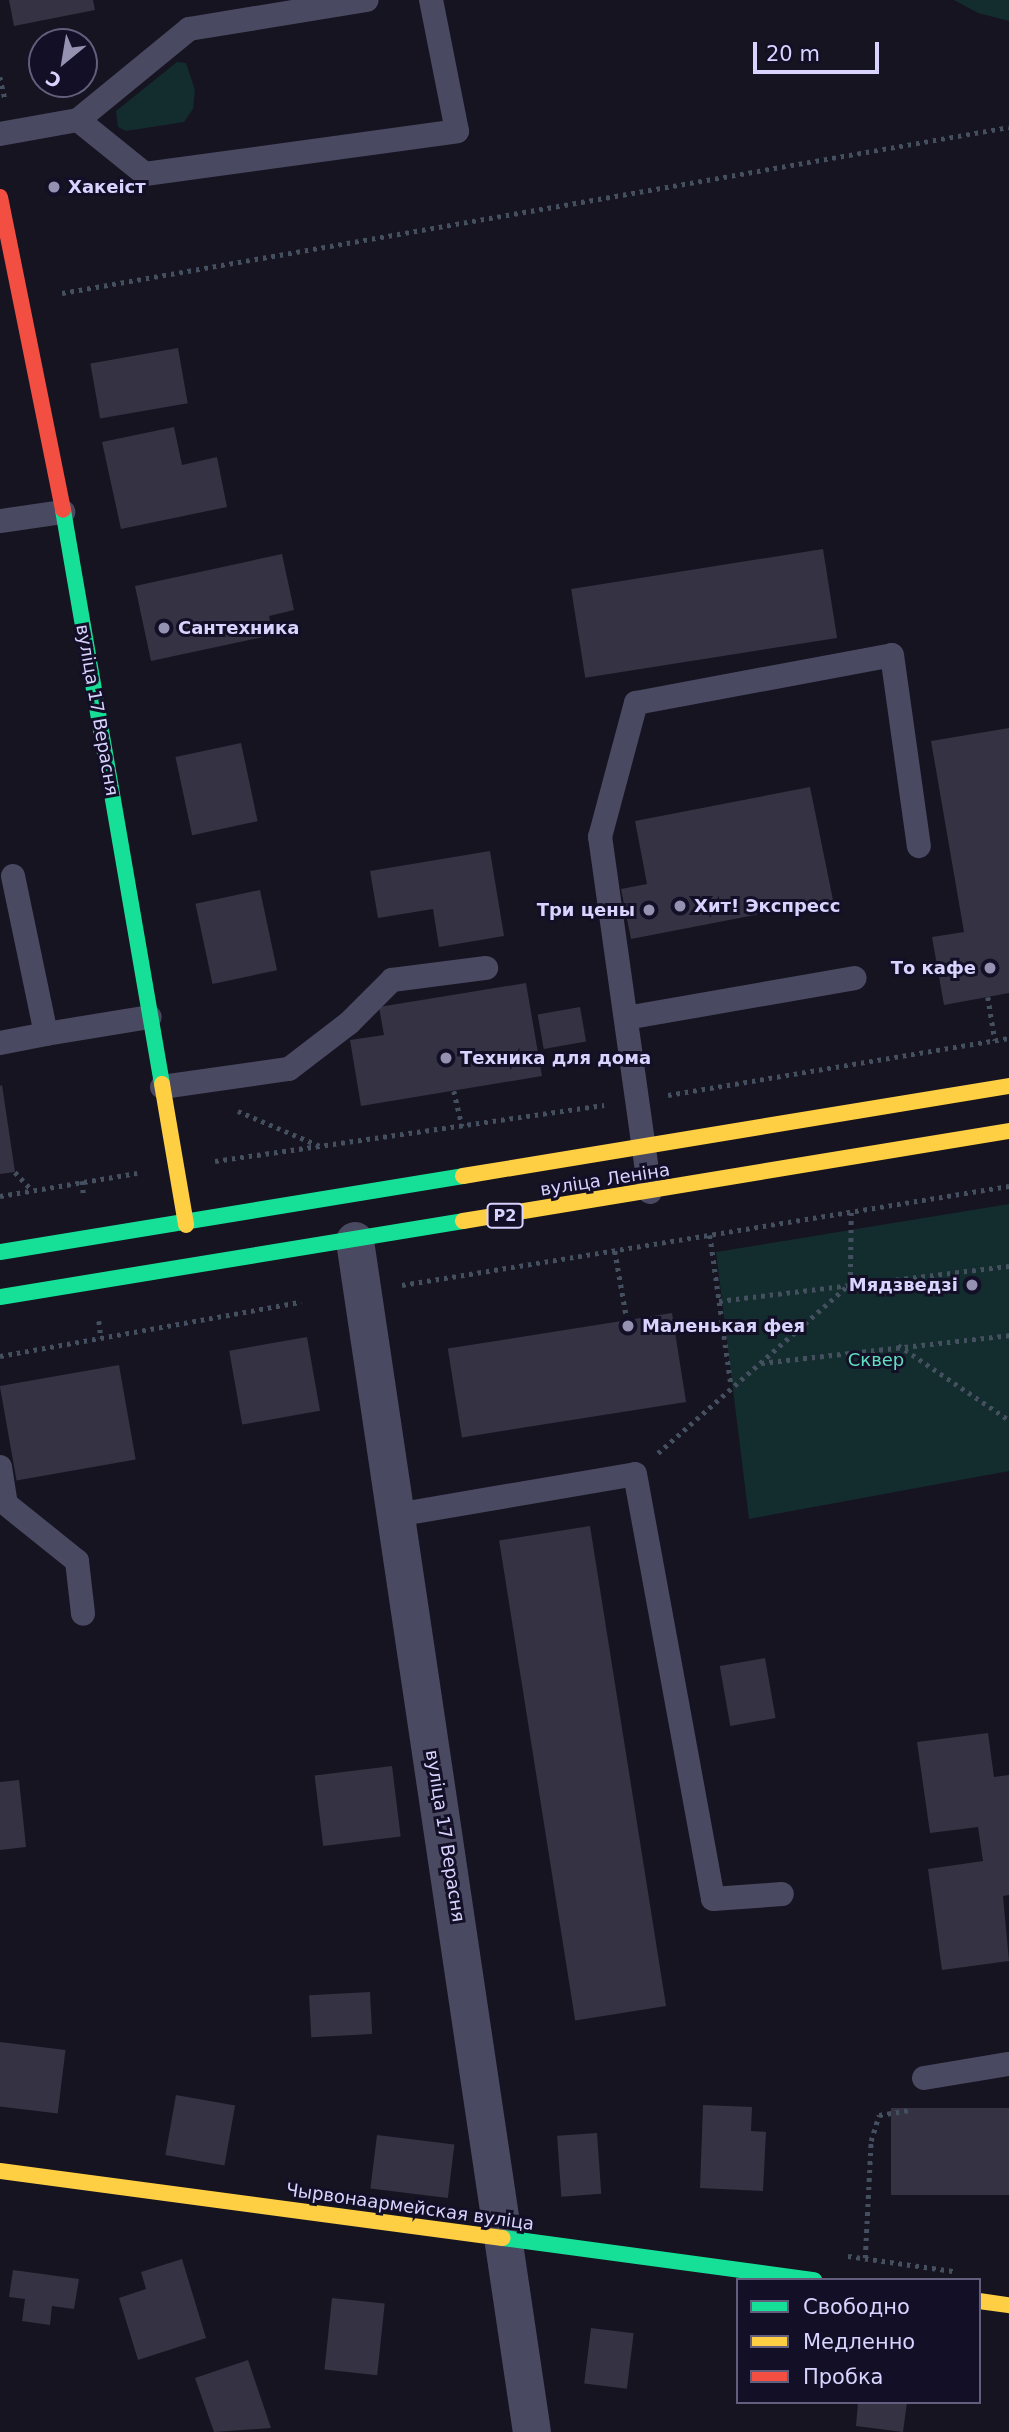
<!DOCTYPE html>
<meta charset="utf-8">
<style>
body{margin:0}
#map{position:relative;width:1009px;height:2432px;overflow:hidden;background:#161421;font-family:"DejaVu Sans",sans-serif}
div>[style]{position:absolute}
.green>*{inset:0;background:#132c2d}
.building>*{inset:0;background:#343243;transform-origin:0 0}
.path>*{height:4.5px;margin-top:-2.25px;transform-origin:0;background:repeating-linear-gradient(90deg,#44505f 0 3.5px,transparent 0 8.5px)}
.lane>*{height:24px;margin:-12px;padding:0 12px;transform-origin:12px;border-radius:12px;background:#4a4962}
.street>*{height:38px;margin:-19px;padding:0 19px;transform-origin:19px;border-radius:19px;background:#4a4962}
.fast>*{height:16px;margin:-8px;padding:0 8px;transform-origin:8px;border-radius:8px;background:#16e098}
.slow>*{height:16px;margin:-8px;padding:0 8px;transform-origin:8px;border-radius:8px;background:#ffcf43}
.jam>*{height:16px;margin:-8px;padding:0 8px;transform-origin:8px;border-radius:8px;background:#f24e42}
.dots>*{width:19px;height:19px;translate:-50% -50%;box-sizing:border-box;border:4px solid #130f26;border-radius:50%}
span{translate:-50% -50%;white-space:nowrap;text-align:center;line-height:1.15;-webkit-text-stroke:6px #130f26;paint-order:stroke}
.shield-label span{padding:2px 5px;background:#130f26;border:2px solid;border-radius:5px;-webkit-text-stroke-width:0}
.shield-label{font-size:16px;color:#d9d4ff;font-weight:700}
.poi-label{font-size:18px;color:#d9d4ff;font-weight:700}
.left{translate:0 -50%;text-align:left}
.right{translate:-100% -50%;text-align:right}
.street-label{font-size:18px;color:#d9d4ff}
.park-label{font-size:18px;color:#5fe0c0}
.legend{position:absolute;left:736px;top:2278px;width:245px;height:126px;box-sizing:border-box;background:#130f26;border:2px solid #625e7d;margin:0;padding:9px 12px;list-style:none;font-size:21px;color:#d9d4ff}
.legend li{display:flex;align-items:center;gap:14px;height:35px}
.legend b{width:35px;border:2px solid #625e7d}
.north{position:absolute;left:28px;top:28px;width:70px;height:70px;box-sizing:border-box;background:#130f26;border:2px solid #625e7d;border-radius:50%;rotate:210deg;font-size:19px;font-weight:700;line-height:28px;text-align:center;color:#d9d4ff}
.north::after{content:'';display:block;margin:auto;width:24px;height:32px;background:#9591b1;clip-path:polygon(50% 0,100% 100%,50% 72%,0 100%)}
.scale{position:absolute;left:753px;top:42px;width:126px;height:32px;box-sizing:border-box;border:4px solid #d9d4ff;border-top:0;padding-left:9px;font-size:21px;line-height:24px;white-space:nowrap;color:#d9d4ff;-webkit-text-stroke:5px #130f26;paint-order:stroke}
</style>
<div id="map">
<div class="green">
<div style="clip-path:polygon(954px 0,1009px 0,1009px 21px,978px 13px)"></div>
<div style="clip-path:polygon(177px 62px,186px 63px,195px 90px,193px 109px,184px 122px,126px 131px,118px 127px,116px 111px)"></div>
<div style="clip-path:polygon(1009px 1204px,1009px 1471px,749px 1519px,716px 1252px)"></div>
</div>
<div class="building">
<div style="clip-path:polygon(9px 0,93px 0,95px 10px,14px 26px)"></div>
<div style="left:178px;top:348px;width:56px;height:89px;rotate:80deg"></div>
<div style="clip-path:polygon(174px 427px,182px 465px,217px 457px,227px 507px,121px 529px,102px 442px)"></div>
<div style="left:823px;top:549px;width:90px;height:255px;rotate:81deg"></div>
<div style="clip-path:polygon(282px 554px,294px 610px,269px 616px,273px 635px,151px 661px,135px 586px)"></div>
<div style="clip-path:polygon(1009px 728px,1009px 993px,944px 1005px,932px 937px,964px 932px,931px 741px)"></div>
<div style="left:241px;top:743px;width:80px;height:67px;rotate:78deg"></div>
<div style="clip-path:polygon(810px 787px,833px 900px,631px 939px,621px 889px,647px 884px,635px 821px)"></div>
<div style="clip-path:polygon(490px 851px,504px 936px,439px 947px,433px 909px,378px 918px,370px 871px)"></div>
<div style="left:260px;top:890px;width:82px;height:66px;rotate:78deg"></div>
<div style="clip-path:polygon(526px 983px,542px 1076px,361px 1106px,350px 1040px,384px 1035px,379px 1007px)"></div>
<div style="left:580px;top:1007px;width:35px;height:43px;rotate:80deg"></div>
<div style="clip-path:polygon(2px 1085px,15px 1172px,0 1174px,0 1086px)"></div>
<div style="left:672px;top:1313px;width:90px;height:227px;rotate:81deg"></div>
<div style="left:307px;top:1337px;width:75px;height:79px;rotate:80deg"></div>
<div style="left:119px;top:1365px;width:96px;height:121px;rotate:80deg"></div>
<div style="left:590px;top:1526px;width:486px;height:92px;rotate:81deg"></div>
<div style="left:765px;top:1658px;width:61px;height:46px;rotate:80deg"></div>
<div style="clip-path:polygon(988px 1733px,994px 1777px,1009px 1775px,1009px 1895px,1003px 1896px,1009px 1961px,942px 1970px,928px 1869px,983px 1861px,978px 1827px,930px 1833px,917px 1742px)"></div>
<div style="left:392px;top:1766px;width:71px;height:78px;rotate:83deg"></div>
<div style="clip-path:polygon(19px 1780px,26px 1847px,0 1850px,0 1782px)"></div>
<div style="left:370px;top:1992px;width:42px;height:61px;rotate:87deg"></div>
<div style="left:0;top:2042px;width:66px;height:64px;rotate:7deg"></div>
<div style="left:176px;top:2095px;width:60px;height:61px;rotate:10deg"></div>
<div style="clip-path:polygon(703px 2105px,752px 2107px,751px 2131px,766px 2132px,763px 2191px,700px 2188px)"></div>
<div style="left:1009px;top:2108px;width:87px;height:118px;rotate:90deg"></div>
<div style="left:597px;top:2133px;width:61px;height:40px;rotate:86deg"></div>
<div style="left:377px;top:2135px;width:78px;height:54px;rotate:7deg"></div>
<div style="clip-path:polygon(182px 2259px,206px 2338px,138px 2360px,119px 2298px,146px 2289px,141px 2272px)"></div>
<div style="clip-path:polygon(13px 2270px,79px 2279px,74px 2309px,52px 2306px,50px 2325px,22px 2321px,25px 2299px,9px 2297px)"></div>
<div style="left:332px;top:2298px;width:53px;height:72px;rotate:6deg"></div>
<div style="left:591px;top:2328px;width:43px;height:56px;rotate:7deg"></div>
<div style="clip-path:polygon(248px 2360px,271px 2428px,214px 2432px,195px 2378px)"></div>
<div style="clip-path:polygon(858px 2402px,907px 2402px,903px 2432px,856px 2426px)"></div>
</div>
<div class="path">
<div style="left:0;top:77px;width:23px;rotate:77deg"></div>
<div style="left:62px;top:293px;width:961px;rotate:-9.94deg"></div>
<div style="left:988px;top:997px;width:44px;rotate:80.8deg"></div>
<div style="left:454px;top:1091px;width:36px;rotate:77deg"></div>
<div style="left:668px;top:1095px;width:346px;rotate:-9.5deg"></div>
<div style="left:238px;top:1111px;width:89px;rotate:23.1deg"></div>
<div style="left:215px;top:1161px;width:393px;rotate:-8.2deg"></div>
<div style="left:15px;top:1172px;width:23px;rotate:47deg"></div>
<div style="left:82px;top:1181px;width:16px;rotate:83deg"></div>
<div style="left:0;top:1196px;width:139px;rotate:-9.5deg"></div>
<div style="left:710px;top:1235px;width:150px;rotate:82deg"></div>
<div style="left:615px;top:1251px;width:70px;rotate:80.1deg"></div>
<div style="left:402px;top:1285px;width:615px;rotate:-9.26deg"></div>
<div style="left:719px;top:1301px;width:292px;rotate:-6.9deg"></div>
<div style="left:99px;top:1321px;width:17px;rotate:83deg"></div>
<div style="left:898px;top:1345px;width:134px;rotate:34deg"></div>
<div style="left:0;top:1356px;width:306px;rotate:-10.2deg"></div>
<div style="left:761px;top:1363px;width:250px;rotate:-6.4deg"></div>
<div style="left:658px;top:1453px;width:256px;rotate:-41.4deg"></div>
<div style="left:850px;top:1284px;width:72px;rotate:-89.2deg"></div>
<div style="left:848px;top:2256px;width:106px;rotate:8.1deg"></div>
<div style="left:865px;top:2258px;width:117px;rotate:-87.1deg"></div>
<div style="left:871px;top:2141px;width:27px;rotate:-73deg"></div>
<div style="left:879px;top:2115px;width:32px;rotate:-9deg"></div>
</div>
<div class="lane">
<div style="left:78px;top:120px;width:86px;rotate:38.9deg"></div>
<div style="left:145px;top:174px;width:315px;rotate:-7.8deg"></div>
<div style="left:457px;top:131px;width:134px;rotate:-101.2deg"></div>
<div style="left:0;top:134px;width:79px;rotate:-10.2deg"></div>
<div style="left:78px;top:120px;width:144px;rotate:-39.3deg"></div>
<div style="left:189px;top:29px;width:180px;rotate:-9.3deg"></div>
<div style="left:0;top:521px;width:64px;rotate:-8.1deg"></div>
<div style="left:13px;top:876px;width:161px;rotate:78.2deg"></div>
<div style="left:46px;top:1034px;width:105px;rotate:-9.3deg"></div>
<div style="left:626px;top:1018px;width:232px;rotate:-9.9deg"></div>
<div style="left:0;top:1043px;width:47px;rotate:-11.1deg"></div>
<div style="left:162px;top:1087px;width:128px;rotate:-8.1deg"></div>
<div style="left:289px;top:1069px;width:76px;rotate:-37.5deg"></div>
<div style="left:349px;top:1023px;width:61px;rotate:-45deg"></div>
<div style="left:392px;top:980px;width:95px;rotate:-7.3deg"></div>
<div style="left:650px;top:1192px;width:359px;rotate:-98deg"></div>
<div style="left:600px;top:837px;width:139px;rotate:-75deg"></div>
<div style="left:636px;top:703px;width:260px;rotate:-10.6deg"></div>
<div style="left:892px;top:655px;width:193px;rotate:82deg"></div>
<div style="left:0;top:1467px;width:37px;rotate:81deg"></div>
<div style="left:6px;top:1504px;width:91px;rotate:38.8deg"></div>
<div style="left:77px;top:1561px;width:53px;rotate:83.5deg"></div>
<div style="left:396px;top:1515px;width:242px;rotate:-9.7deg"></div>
<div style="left:635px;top:1474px;width:432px;rotate:79.6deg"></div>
<div style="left:713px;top:1899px;width:69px;rotate:-4.1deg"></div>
<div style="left:924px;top:2078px;width:86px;rotate:-9.4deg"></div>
</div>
<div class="street">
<div style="left:355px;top:1241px;width:1204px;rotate:81.55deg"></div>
</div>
<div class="fast">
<div style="left:63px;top:510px;width:582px;rotate:80.21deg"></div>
<div style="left:0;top:1252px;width:469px;rotate:-9.3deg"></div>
<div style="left:0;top:1297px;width:469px;rotate:-9.3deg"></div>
<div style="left:503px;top:2238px;width:314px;rotate:7.7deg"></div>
</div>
<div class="slow">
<div style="left:162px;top:1084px;width:143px;rotate:80.3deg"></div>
<div style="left:463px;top:1176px;width:553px;rotate:-9.36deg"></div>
<div style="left:463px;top:1221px;width:553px;rotate:-9.36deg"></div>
<div style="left:0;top:2171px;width:507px;rotate:7.59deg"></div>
<div style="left:979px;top:2301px;width:30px;rotate:8deg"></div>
</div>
<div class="jam">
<div style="left:0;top:197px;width:319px;rotate:78.6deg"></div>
</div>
<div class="dots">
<div style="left:54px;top:187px;background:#9591b1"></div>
<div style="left:164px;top:628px;background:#9591b1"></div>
<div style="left:680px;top:906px;background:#9591b1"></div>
<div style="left:649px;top:910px;background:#9591b1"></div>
<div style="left:990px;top:968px;background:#9591b1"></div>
<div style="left:446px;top:1058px;background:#9591b1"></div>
<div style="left:972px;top:1285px;background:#9591b1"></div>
<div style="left:628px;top:1326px;background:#9591b1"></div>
</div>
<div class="shield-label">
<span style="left:505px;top:1216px">Р2</span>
</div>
<div class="poi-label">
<span class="left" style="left:68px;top:187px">Хакеіст</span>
<span class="left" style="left:178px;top:628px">Сантехника</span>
<span class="left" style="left:694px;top:906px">Хит! Экспресс</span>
<span class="right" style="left:635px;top:910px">Три цены</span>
<span class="right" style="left:976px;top:968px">То кафе</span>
<span class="left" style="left:460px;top:1058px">Техника для дома</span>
<span class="right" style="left:958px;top:1285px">Мядзведзі</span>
<span class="left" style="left:642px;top:1326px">Маленькая фея</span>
</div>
<div class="street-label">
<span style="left:97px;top:710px;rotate:80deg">вуліца 17 Верасня</span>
<span style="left:605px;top:1180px;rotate:-9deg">вуліца Леніна</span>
<span style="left:445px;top:1836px;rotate:81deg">вуліца 17 Верасня</span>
<span style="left:410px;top:2207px;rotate:8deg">Чырвонаармейская вуліца</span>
</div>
<div class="park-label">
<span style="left:876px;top:1360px">Сквер</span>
</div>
<ul class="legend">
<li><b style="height:9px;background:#16e098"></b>Свободно</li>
<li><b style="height:9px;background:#ffcf43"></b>Медленно</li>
<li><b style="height:9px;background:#f24e42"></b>Пробка</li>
</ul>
<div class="north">С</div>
<div class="scale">20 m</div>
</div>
